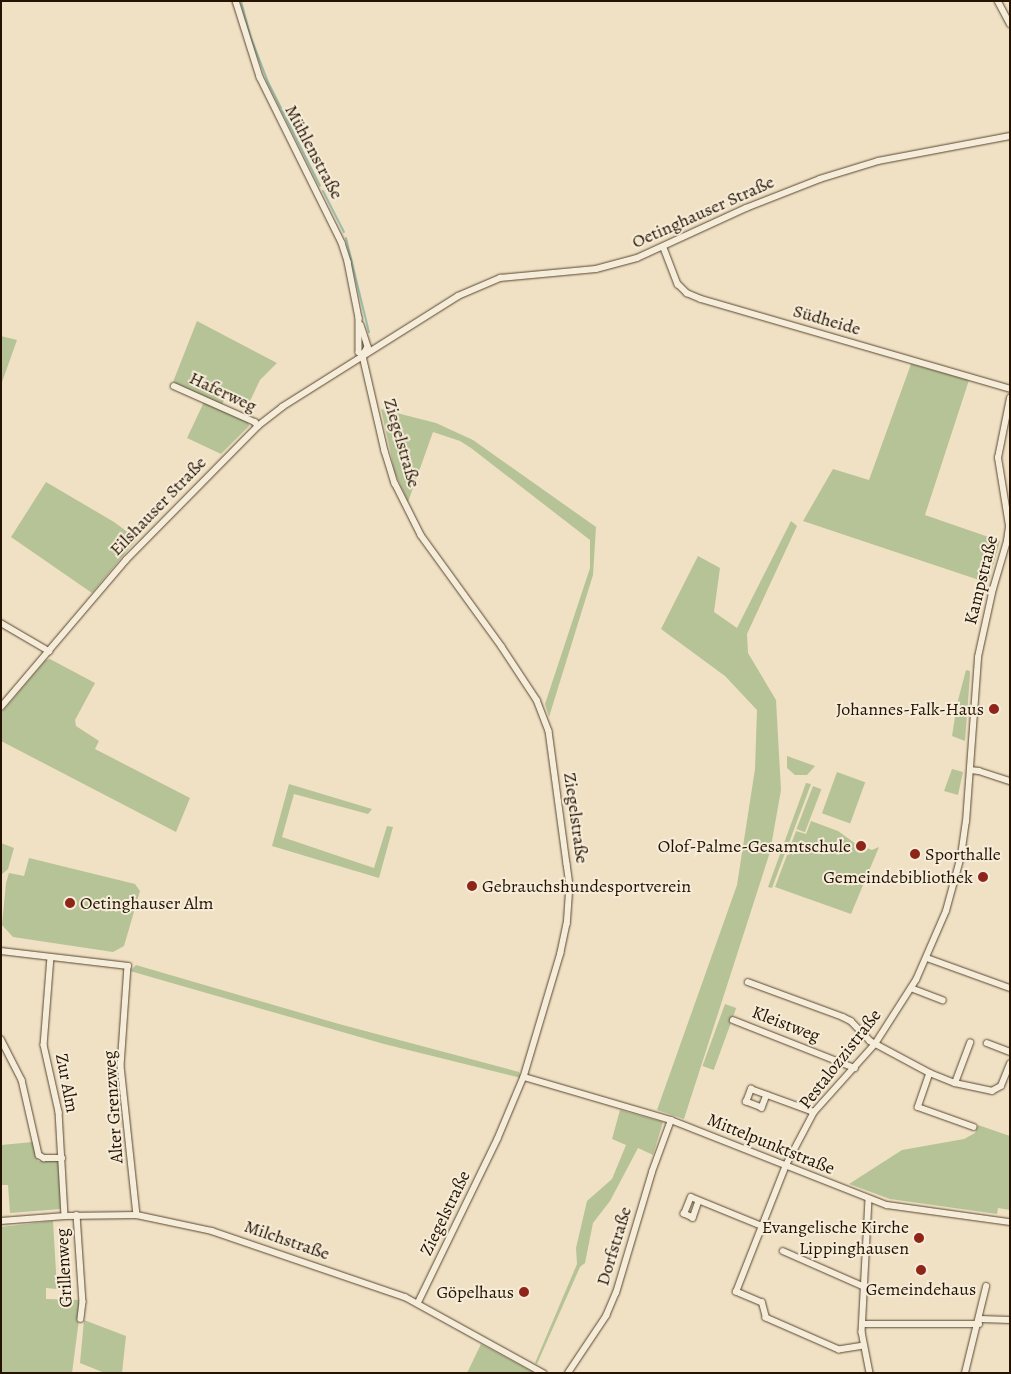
<!DOCTYPE html>
<meta charset="utf-8">
<style>
body{margin:0}
#map{position:relative;width:1011px;height:1374px;overflow:hidden;background:#f0e1c4;font-family:Alegreya,serif}
div>[style]{position:absolute}
.green>*{inset:0;background:#b6c397;transform-origin:0 0}
.stream>*{height:2px;margin:-1px;padding:0 1px;transform-origin:1px;border-radius:1px;background:#9bbead}
.roads{filter:drop-shadow(0 0 1px #584631) drop-shadow(0 0 1px #584631)}
.minor>*{height:5.5px;margin:-2.75px;padding:0 2.75px;transform-origin:2.75px;border-radius:2.75px;background:#f5ecd9}
.dots>*{width:14px;height:14px;translate:-50% -50%;box-sizing:border-box;border:2px solid #f5ecd9;border-radius:50%}
span{translate:-50% -50%;white-space:nowrap;text-align:center;line-height:1.15;-webkit-text-stroke:4px #f5ecd9;paint-order:stroke}
.street-label{font-size:18px;color:#251300}
.poi-label{font-size:18px;color:#251300}
.right{translate:-100% -50%;text-align:right}
.left{translate:0 -50%;text-align:left}
.frame{position:absolute;inset:0;border:2px solid #251300;pointer-events:none}
</style>
<div id="map">
<div class="green">
<div style="clip-path:polygon(197px 321px,277px 363px,260px 380px,250px 401px,228px 391px,222px 405px,173px 382px)"></div>
<div style="clip-path:polygon(1px 336px,17px 340px,1px 385px)"></div>
<div style="clip-path:polygon(911px 364px,969px 380px,925px 515px,1000px 541px,988px 583px,803px 521px,833px 469px,869px 480px)"></div>
<div style="clip-path:polygon(204px 402px,248px 422px,249px 426px,221px 454px,187px 438px)"></div>
<div style="clip-path:polygon(381px 409px,436px 423px,473px 440px,596px 527px,593px 575px,549px 717px,545px 704px,590px 568px,590px 540px,471px 448px,460px 441px,433px 432px,408px 502px,395px 473px)"></div>
<div style="clip-path:polygon(46px 482px,114px 522px,137px 539px,92px 593px,11px 537px)"></div>
<div style="clip-path:polygon(791px 521px,797px 526px,747px 634px,748px 653px,776px 700px,781px 790px,770px 852px,684px 1119px,657px 1110px,737px 885px,755px 769px,757px 710px,725px 676px,661px 629px,698px 556px,720px 568px,714px 612px,737px 628px)"></div>
<div style="clip-path:polygon(50px 659px,95px 683px,75px 720px,76px 726px,99px 741px,95px 749px,190px 798px,176px 832px,1px 741px,1px 713px,46px 660px)"></div>
<div style="clip-path:polygon(966px 670px,970px 671px,970px 675px,965px 741px,952px 736px,957px 704px)"></div>
<div style="clip-path:polygon(787px 756px,815px 766px,807px 775px,795px 775px,787px 768px)"></div>
<div style="clip-path:polygon(952px 769px,963px 772px,958px 795px,944px 791px)"></div>
<div style="left:837px;top:772px;width:30px;height:44px;rotate:20deg"></div>
<div style="clip-path:polygon(806px 783px,811px 784px,772px 888px,768px 887px)"></div>
<div style="clip-path:polygon(289px 784px,372px 809px,368px 814px,294px 794px,282px 837px,374px 868px,387px 826px,393px 827px,379px 878px,272px 846px)"></div>
<div style="left:813px;top:786px;width:9px;height:46px;rotate:21deg"></div>
<div style="clip-path:polygon(811px 821px,838px 831px,856px 844px,872px 850px,879px 847px,851px 914px,775px 887px,796px 831px,806px 834px)"></div>
<div style="clip-path:polygon(1px 843px,14px 848px,8px 869px,1px 875px)"></div>
<div style="clip-path:polygon(29px 858px,135px 884px,140px 891px,124px 946px,113px 952px,13px 937px,2px 925px,6px 883px,9px 873px,24px 876px)"></div>
<div style="clip-path:polygon(136px 965px,339px 1024px,519px 1072px,521px 1078px,384px 1044px,130px 971px)"></div>
<div style="left:725px;top:1004px;width:12px;height:66px;rotate:20deg"></div>
<div style="clip-path:polygon(620px 1110px,663px 1122px,653px 1155px,638px 1148px,610px 1201px,593px 1223px,585px 1263px,580px 1267px,537px 1364px,535px 1363px,577px 1264px,576px 1248px,587px 1201px,612px 1179px,626px 1145px,612px 1139px)"></div>
<div style="clip-path:polygon(978px 1125px,1010px 1136px,1010px 1210px,998px 1208px,997px 1214px,890px 1199px,849px 1184px,902px 1150px,964px 1139px,975px 1133px)"></div>
<div style="clip-path:polygon(33px 1142px,38px 1161px,59px 1161px,61px 1209px,10px 1213px,8px 1185px,1px 1185px,1px 1145px)"></div>
<div style="clip-path:polygon(53px 1221px,57px 1289px,46px 1288px,46px 1299px,80px 1300px,81px 1304px,72px 1373px,1px 1373px,1px 1227px)"></div>
<div style="clip-path:polygon(84px 1320px,126px 1336px,122px 1373px,105px 1373px,80px 1363px)"></div>
<div style="clip-path:polygon(481px 1344px,535px 1373px,467px 1373px)"></div>
</div>
<div class="stream">
<div style="left:241px;top:1px;width:38px;rotate:75deg"></div>
<div style="left:251px;top:38px;width:47px;rotate:68.9deg"></div>
<div style="left:268px;top:82px;width:116px;rotate:63.4deg"></div>
<div style="left:323px;top:191px;width:46px;rotate:62.9deg"></div>
<div style="left:346px;top:238px;width:97px;rotate:76.3deg"></div>
</div>
<div class="roads">
<div class="minor">
<div style="left:236px;top:1px;width:80px;rotate:72.5deg"></div>
<div style="left:260px;top:77px;width:185px;rotate:63.7deg"></div>
<div style="left:342px;top:243px;width:20px;rotate:72deg"></div>
<div style="left:348px;top:262px;width:57px;rotate:78.9deg"></div>
<div style="left:359px;top:318px;width:34px;rotate:90deg"></div>
<div style="left:359px;top:352px;width:6px;rotate:45deg"></div>
<div style="left:363px;top:356px;width:98px;rotate:77deg"></div>
<div style="left:385px;top:451px;width:34px;rotate:73deg"></div>
<div style="left:395px;top:483px;width:58px;rotate:63.4deg"></div>
<div style="left:421px;top:535px;width:138px;rotate:54.1deg"></div>
<div style="left:502px;top:647px;width:64px;rotate:56.6deg"></div>
<div style="left:537px;top:700px;width:33px;rotate:69deg"></div>
<div style="left:549px;top:731px;width:134px;rotate:82.3deg"></div>
<div style="left:567px;top:864px;width:21px;rotate:82deg"></div>
<div style="left:570px;top:885px;width:39px;rotate:94deg"></div>
<div style="left:567px;top:924px;width:30px;rotate:102deg"></div>
<div style="left:561px;top:953px;width:129px;rotate:106.6deg"></div>
<div style="left:524px;top:1077px;width:67px;rotate:112.8deg"></div>
<div style="left:498px;top:1139px;width:183px;rotate:115.9deg"></div>
<div style="left:998px;top:1px;width:26px;rotate:62deg"></div>
<div style="left:664px;top:248px;width:39px;rotate:69deg"></div>
<div style="left:678px;top:284px;width:13px;rotate:45deg"></div>
<div style="left:687px;top:293px;width:15px;rotate:23deg"></div>
<div style="left:701px;top:299px;width:322px;rotate:16.2deg"></div>
<div style="left:361px;top:325px;width:23px;rotate:72deg"></div>
<div style="left:368px;top:347px;width:8px;rotate:120deg"></div>
<div style="left:174px;top:386px;width:89px;rotate:24deg"></div>
<div style="left:255px;top:422px;width:5px;rotate:53deg"></div>
<div style="left:1px;top:623px;width:56px;rotate:30.3deg"></div>
<div style="left:1px;top:707px;width:193px;rotate:-49.6deg"></div>
<div style="left:126px;top:560px;width:188px;rotate:-45.4deg"></div>
<div style="left:258px;top:426px;width:31px;rotate:-38deg"></div>
<div style="left:282px;top:407px;width:208px;rotate:-32.2deg"></div>
<div style="left:458px;top:296px;width:46px;rotate:-23.2deg"></div>
<div style="left:500px;top:278px;width:96px;rotate:-5.4deg"></div>
<div style="left:596px;top:269px;width:42px;rotate:-15deg"></div>
<div style="left:637px;top:258px;width:120px;rotate:-24.6deg"></div>
<div style="left:746px;top:208px;width:79px;rotate:-21.4deg"></div>
<div style="left:820px;top:179px;width:61px;rotate:-17.2deg"></div>
<div style="left:878px;top:161px;width:134px;rotate:-10.7deg"></div>
<div style="left:970px;top:770px;width:9px;rotate:6deg"></div>
<div style="left:979px;top:771px;width:33px;rotate:18deg"></div>
<div style="left:1px;top:951px;width:128px;rotate:6.7deg"></div>
<div style="left:128px;top:966px;width:100px;rotate:94deg"></div>
<div style="left:121px;top:1066px;width:150px;rotate:83.9deg"></div>
<div style="left:51px;top:957px;width:88px;rotate:94.5deg"></div>
<div style="left:44px;top:1045px;width:69px;rotate:77.4deg"></div>
<div style="left:59px;top:1112px;width:104px;rotate:86.7deg"></div>
<div style="left:927px;top:958px;width:88px;rotate:19.9deg"></div>
<div style="left:748px;top:982px;width:101px;rotate:20.2deg"></div>
<div style="left:843px;top:1017px;width:9px;rotate:27deg"></div>
<div style="left:851px;top:1021px;width:28px;rotate:46deg"></div>
<div style="left:870px;top:1041px;width:68px;rotate:28.1deg"></div>
<div style="left:930px;top:1073px;width:27px;rotate:22deg"></div>
<div style="left:955px;top:1083px;width:38px;rotate:12deg"></div>
<div style="left:992px;top:1091px;width:10px;rotate:-29deg"></div>
<div style="left:1001px;top:1086px;width:24px;rotate:-68deg"></div>
<div style="left:911px;top:988px;width:34px;rotate:21deg"></div>
<div style="left:733px;top:1020px;width:131px;rotate:21.5deg"></div>
<div style="left:1px;top:1039px;width:46px;rotate:62.9deg"></div>
<div style="left:22px;top:1080px;width:77px;rotate:77.2deg"></div>
<div style="left:39px;top:1155px;width:6px;rotate:31deg"></div>
<div style="left:44px;top:1158px;width:18px"></div>
<div style="left:987px;top:1043px;width:25px;rotate:21deg"></div>
<div style="left:930px;top:1073px;width:36px;rotate:109deg"></div>
<div style="left:918px;top:1107px;width:59px;rotate:19.7deg"></div>
<div style="left:524px;top:1077px;width:153px;rotate:16.3deg"></div>
<div style="left:671px;top:1120px;width:232px;rotate:21.5deg"></div>
<div style="left:887px;top:1205px;width:124px;rotate:7.9deg"></div>
<div style="left:955px;top:1083px;width:43px;rotate:-69.4deg"></div>
<div style="left:767px;top:1095px;width:14px;rotate:111deg"></div>
<div style="left:762px;top:1108px;width:17px;rotate:-159deg"></div>
<div style="left:746px;top:1102px;width:14px;rotate:-69deg"></div>
<div style="left:751px;top:1089px;width:67px;rotate:20.1deg"></div>
<div style="left:869px;top:1199px;width:133px;rotate:93deg"></div>
<div style="left:862px;top:1332px;width:42px;rotate:79deg"></div>
<div style="left:699px;top:1201px;width:18px;rotate:109deg"></div>
<div style="left:693px;top:1218px;width:10px;rotate:-156deg"></div>
<div style="left:684px;top:1214px;width:18px;rotate:-68deg"></div>
<div style="left:691px;top:1197px;width:77px;rotate:22.2deg"></div>
<div style="left:77px;top:1215px;width:87px;rotate:86.1deg"></div>
<div style="left:83px;top:1302px;width:17px;rotate:97deg"></div>
<div style="left:1px;top:1221px;width:64px;rotate:-4.5deg"></div>
<div style="left:65px;top:1216px;width:72px;rotate:-0.8deg"></div>
<div style="left:137px;top:1215px;width:77px;rotate:12deg"></div>
<div style="left:212px;top:1231px;width:204px;rotate:18.9deg"></div>
<div style="left:405px;top:1297px;width:158px;rotate:28.8deg"></div>
<div style="left:783px;top:1251px;width:90px;rotate:23.7deg"></div>
<div style="left:980px;top:1319px;width:30px;rotate:2deg"></div>
<div style="left:863px;top:1324px;width:116px"></div>
<div style="left:864px;top:1346px;width:25px;rotate:171deg"></div>
<div style="left:839px;top:1350px;width:80px;rotate:-156.3deg"></div>
<div style="left:766px;top:1318px;width:16px;rotate:-105deg"></div>
<div style="left:762px;top:1303px;width:28px;rotate:-157deg"></div>
<div style="left:736px;top:1292px;width:136px;rotate:-68.5deg"></div>
<div style="left:786px;top:1165px;width:60px;rotate:-62.2deg"></div>
<div style="left:814px;top:1112px;width:91px;rotate:-48.1deg"></div>
<div style="left:875px;top:1044px;width:76px;rotate:-57.4deg"></div>
<div style="left:916px;top:980px;width:75px;rotate:-66.5deg"></div>
<div style="left:946px;top:911px;width:57px;rotate:-74.7deg"></div>
<div style="left:961px;top:856px;width:34px;rotate:-82deg"></div>
<div style="left:966px;top:822px;width:165px;rotate:-85.8deg"></div>
<div style="left:978px;top:657px;width:70px;rotate:-77.6deg"></div>
<div style="left:993px;top:589px;width:50px;rotate:-73.7deg"></div>
<div style="left:1007px;top:541px;width:15px;rotate:-82deg"></div>
<div style="left:1009px;top:526px;width:69px;rotate:-99.2deg"></div>
<div style="left:998px;top:458px;width:61px;rotate:-78.7deg"></div>
<div style="left:568px;top:1373px;width:69px;rotate:-56.3deg"></div>
<div style="left:606px;top:1316px;width:25px;rotate:-67deg"></div>
<div style="left:616px;top:1293px;width:126px;rotate:-73.4deg"></div>
<div style="left:652px;top:1172px;width:55px;rotate:-69.9deg"></div>
<div style="left:965px;top:1373px;width:89px;rotate:-76.3deg"></div>
</div>
</div>
<div class="dots">
<div style="left:994px;top:709px;background:#8f2418"></div>
<div style="left:861px;top:846px;background:#8f2418"></div>
<div style="left:915px;top:854px;background:#8f2418"></div>
<div style="left:983px;top:877px;background:#8f2418"></div>
<div style="left:472px;top:886px;background:#8f2418"></div>
<div style="left:70px;top:903px;background:#8f2418"></div>
<div style="left:919px;top:1238px;background:#8f2418"></div>
<div style="left:921px;top:1270px;background:#8f2418"></div>
<div style="left:524px;top:1292px;background:#8f2418"></div>
</div>
<div class="street-label">
<span style="left:314px;top:152px;rotate:62deg">Mühlenstraße</span>
<span style="left:703px;top:212px;rotate:-24deg">Oetinghauser Straße</span>
<span style="left:827px;top:320px;rotate:16deg">Südheide</span>
<span style="left:223px;top:392px;rotate:25deg">Haferweg</span>
<span style="left:402px;top:443px;rotate:74deg">Ziegelstraße</span>
<span style="left:158px;top:506px;rotate:-46deg">Eilshauser Straße</span>
<span style="left:981px;top:580px;rotate:-76deg">Kampstraße</span>
<span style="left:576px;top:818px;rotate:82deg">Ziegelstraße</span>
<span style="left:786px;top:1024px;rotate:21deg">Kleistweg</span>
<span style="left:840px;top:1059px;rotate:-52deg">Pestalozzistraße</span>
<span style="left:67px;top:1083px;rotate:79deg">Zur Alm</span>
<span style="left:113px;top:1107px;rotate:-94deg">Alter Grenzweg</span>
<span style="left:771px;top:1144px;rotate:22deg">Mittelpunktstraße</span>
<span style="left:445px;top:1213px;rotate:-64deg">Ziegelstraße</span>
<span style="left:287px;top:1240px;rotate:19deg">Milchstraße</span>
<span style="left:614px;top:1246px;rotate:-73deg">Dorfstraße</span>
<span style="left:64px;top:1268px;rotate:-93deg">Grillenweg</span>
</div>
<div class="poi-label">
<span class="right" style="left:984px;top:709px">Johannes-Falk-Haus</span>
<span class="right" style="left:851px;top:846px">Olof-Palme-Gesamtschule</span>
<span class="left" style="left:925px;top:854px">Sporthalle</span>
<span class="right" style="left:973px;top:877px">Gemeindebibliothek</span>
<span class="left" style="left:482px;top:886px">Gebrauchshundesportverein</span>
<span class="left" style="left:80px;top:903px">Oetinghauser Alm</span>
<span class="right" style="left:909px;top:1238px">Evangelische Kirche<br>Lippinghausen</span>
<span style="left:921px;top:1289px">Gemeindehaus</span>
<span class="right" style="left:514px;top:1292px">Göpelhaus</span>
</div>
<div class="frame"></div>
</div>
